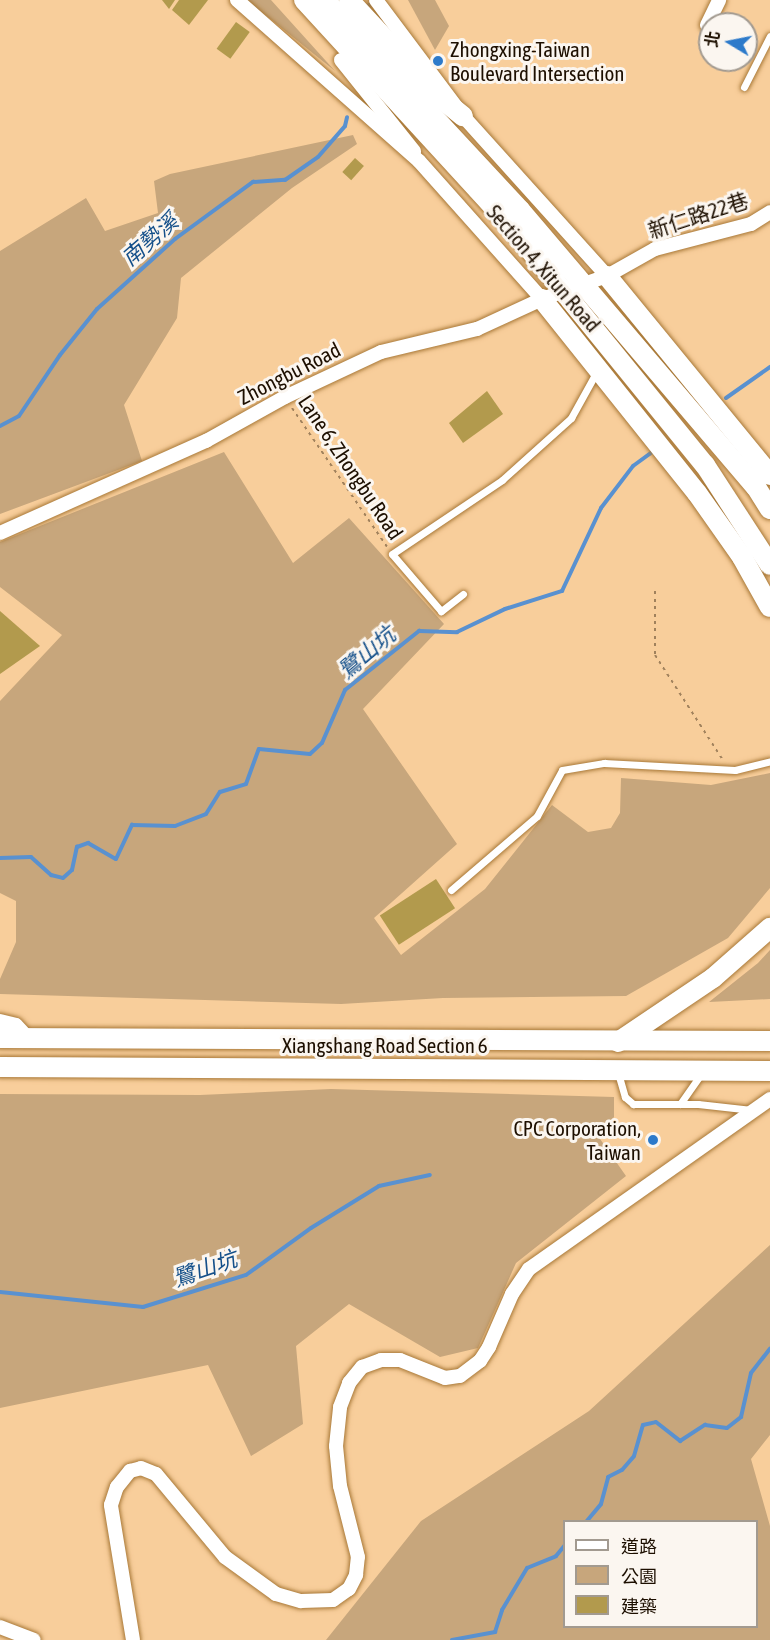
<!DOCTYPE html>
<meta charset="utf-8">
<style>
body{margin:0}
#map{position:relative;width:770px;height:1640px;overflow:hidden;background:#f8ce9b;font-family:"Asap Condensed","Noto Sans TC",sans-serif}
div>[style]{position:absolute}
.green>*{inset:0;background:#c7a67c}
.stream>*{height:4px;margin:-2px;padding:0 2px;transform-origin:2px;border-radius:2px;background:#5991d0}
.building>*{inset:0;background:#b29a4d;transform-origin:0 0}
.path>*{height:2px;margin-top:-1px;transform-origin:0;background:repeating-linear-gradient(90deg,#a0815c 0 3px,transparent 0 7.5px)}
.roads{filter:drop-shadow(0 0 2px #a87837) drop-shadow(0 0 2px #a87837)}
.lane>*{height:7px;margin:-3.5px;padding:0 3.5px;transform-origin:3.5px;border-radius:3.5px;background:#fff}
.street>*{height:14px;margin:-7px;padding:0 7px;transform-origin:7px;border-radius:7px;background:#fff}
.secondary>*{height:20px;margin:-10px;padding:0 10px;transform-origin:10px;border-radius:10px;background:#fff}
.dots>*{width:16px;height:16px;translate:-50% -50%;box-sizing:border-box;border:3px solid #fbf6f0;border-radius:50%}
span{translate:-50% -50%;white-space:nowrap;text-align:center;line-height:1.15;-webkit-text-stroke:6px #fbf6f0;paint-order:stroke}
.poi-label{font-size:21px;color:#1d0f00}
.left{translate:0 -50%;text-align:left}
.right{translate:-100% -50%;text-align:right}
.street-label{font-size:21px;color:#1d0f00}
.water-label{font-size:22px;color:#15508a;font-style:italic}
.legend{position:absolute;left:563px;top:1520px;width:195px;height:108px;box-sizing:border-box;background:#fbf6f0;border:2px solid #a29a90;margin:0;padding:8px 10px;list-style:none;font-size:18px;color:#1d0f00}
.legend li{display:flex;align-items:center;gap:12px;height:30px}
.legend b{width:30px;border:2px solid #a29a90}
.north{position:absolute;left:698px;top:12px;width:60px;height:60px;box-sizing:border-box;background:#fbf6f0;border:2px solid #a29a90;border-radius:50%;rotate:280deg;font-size:16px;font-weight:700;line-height:24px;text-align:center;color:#1d0f00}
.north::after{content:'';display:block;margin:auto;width:21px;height:27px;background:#2d7aca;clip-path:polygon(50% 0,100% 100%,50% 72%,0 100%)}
</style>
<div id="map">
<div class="green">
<div style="clip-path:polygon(245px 0,271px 0,335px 71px,273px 21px)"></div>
<div style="clip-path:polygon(408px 0,435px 0,449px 26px,435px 50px)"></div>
<div style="clip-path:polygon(353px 135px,357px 144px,292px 188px,181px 278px,177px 318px,124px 405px,142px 461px,0 514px,0 251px,86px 198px,105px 231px,158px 213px,154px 181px,170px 174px)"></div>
<div style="clip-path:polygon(224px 452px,293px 563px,349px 518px,444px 624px,363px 709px,457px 844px,374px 918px,401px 955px,485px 889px,552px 805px,588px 832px,611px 828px,620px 813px,621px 778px,711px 785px,770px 773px,770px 888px,728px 938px,626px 996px,443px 998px,341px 1004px,0 994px,0 979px,16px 942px,16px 901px,0 893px,0 701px,62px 635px,0 587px,0 542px)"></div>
<div style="clip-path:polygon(770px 950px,770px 999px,709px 1002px,758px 963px)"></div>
<div style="clip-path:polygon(331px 1089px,614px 1097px,614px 1117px,598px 1136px,626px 1176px,516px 1263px,478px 1348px,440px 1357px,349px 1304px,296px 1346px,303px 1424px,251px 1456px,208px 1365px,0 1408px,0 1094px,200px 1095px)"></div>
<div style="clip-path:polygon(evenodd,770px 1245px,770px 1435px,751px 1459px,770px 1526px,770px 1640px,326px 1640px,421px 1521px,589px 1411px,770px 1245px,564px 1522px,756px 1522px,756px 1626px,564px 1626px,564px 1522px)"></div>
</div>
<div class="stream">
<div style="left:369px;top:6px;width:1px;rotate:-90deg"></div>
<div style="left:726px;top:398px;width:54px;rotate:-35.2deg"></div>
<div style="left:0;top:426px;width:21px;rotate:-28deg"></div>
<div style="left:19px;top:416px;width:73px;rotate:-56.1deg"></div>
<div style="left:60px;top:355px;width:59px;rotate:-51.2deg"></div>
<div style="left:97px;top:309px;width:105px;rotate:-41.9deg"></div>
<div style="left:175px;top:239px;width:97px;rotate:-36.2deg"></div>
<div style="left:253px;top:182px;width:32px;rotate:-4deg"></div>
<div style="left:285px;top:180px;width:40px;rotate:-34.9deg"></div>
<div style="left:318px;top:157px;width:41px;rotate:-48.9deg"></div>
<div style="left:345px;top:126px;width:9px;rotate:-77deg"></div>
<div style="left:0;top:858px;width:31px;rotate:-2deg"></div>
<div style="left:31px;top:857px;width:27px;rotate:42deg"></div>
<div style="left:51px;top:875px;width:12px;rotate:14deg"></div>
<div style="left:63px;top:878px;width:12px;rotate:-42deg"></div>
<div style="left:72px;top:870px;width:24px;rotate:-78deg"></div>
<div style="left:77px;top:847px;width:12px;rotate:-20deg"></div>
<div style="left:88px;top:843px;width:32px;rotate:30deg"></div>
<div style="left:116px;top:859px;width:38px;rotate:-65deg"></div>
<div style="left:132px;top:825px;width:43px;rotate:1.3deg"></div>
<div style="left:175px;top:826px;width:33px;rotate:-21deg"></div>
<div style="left:206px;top:814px;width:26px;rotate:-58deg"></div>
<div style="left:220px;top:792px;width:27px;rotate:-17deg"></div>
<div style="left:246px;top:784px;width:37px;rotate:-70deg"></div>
<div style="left:259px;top:749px;width:51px;rotate:5.6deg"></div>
<div style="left:310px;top:754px;width:16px;rotate:-43deg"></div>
<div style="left:322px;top:743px;width:58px;rotate:-66.5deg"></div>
<div style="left:345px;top:690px;width:95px;rotate:-38.6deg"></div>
<div style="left:419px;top:631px;width:38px;rotate:2deg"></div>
<div style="left:457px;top:632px;width:53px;rotate:-25.6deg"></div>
<div style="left:505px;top:609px;width:60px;rotate:-17.5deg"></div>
<div style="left:562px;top:591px;width:92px;rotate:-64.8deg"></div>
<div style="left:601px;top:508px;width:53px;rotate:-52.7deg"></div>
<div style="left:633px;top:466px;width:26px;rotate:-36deg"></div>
<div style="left:0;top:1292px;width:144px;rotate:6deg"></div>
<div style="left:143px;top:1307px;width:108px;rotate:-17.3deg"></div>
<div style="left:246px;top:1275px;width:80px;rotate:-35.9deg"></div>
<div style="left:311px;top:1228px;width:80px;rotate:-31.7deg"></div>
<div style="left:379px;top:1186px;width:52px;rotate:-12.2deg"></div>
<div style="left:586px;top:1522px;width:23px;rotate:-50deg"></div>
<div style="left:601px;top:1504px;width:28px;rotate:-75deg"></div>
<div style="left:608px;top:1477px;width:16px;rotate:-27deg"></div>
<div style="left:622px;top:1470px;width:18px;rotate:-49deg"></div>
<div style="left:634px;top:1456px;width:32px;rotate:-74deg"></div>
<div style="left:643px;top:1425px;width:13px;rotate:-13deg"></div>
<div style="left:656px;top:1422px;width:31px;rotate:38deg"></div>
<div style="left:680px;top:1441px;width:30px;rotate:-33deg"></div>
<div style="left:705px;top:1425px;width:22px;rotate:8deg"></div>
<div style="left:727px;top:1428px;width:18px;rotate:-38deg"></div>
<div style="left:741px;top:1417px;width:45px;rotate:-77.2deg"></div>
<div style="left:751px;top:1373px;width:31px;rotate:-52deg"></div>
<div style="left:452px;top:1640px;width:44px;rotate:-10.5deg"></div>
<div style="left:495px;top:1632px;width:23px;rotate:-72deg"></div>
<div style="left:502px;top:1610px;width:49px;rotate:-59.2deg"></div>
<div style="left:527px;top:1568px;width:31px;rotate:-22deg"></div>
<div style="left:556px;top:1556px;width:13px;rotate:-51deg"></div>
</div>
<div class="building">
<div style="clip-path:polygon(162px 0,175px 0,169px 9px)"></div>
<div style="clip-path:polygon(179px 0,208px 0,189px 25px,172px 10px)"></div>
<div style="left:236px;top:22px;width:17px;height:33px;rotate:36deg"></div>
<div style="left:355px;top:158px;width:12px;height:19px;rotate:42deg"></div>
<div style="clip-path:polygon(487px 391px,503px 414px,463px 443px,449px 423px)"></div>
<div style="clip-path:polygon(0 611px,40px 646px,0 674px)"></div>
<div style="left:436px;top:879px;width:35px;height:67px;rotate:57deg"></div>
</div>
<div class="path">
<div style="left:292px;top:408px;width:168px;rotate:55.6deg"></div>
<div style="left:655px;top:591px;width:64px;rotate:90deg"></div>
<div style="left:655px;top:655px;width:125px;rotate:57.1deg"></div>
</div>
<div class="roads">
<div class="lane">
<div style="left:744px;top:87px;width:57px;rotate:-63deg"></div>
<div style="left:463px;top:594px;width:28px;rotate:142deg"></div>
<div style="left:441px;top:611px;width:75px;rotate:-130.7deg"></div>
<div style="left:392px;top:554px;width:133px;rotate:-33.9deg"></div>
<div style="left:502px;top:480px;width:93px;rotate:-41.9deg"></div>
<div style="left:571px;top:418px;width:54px;rotate:-61deg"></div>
<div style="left:451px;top:890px;width:113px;rotate:-40.7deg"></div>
<div style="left:537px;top:816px;width:52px;rotate:-61.5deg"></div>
<div style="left:562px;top:770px;width:43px;rotate:-9.5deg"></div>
<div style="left:604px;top:763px;width:131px;rotate:3.1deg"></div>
<div style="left:735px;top:770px;width:36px;rotate:-14deg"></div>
<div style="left:618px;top:1073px;width:25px;rotate:74deg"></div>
<div style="left:625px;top:1097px;width:11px;rotate:41deg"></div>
<div style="left:633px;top:1104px;width:65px"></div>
<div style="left:698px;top:1104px;width:54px;rotate:6.3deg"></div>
<div style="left:680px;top:1104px;width:37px;rotate:-55deg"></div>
</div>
<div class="street">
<div style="left:237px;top:0;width:243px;rotate:41.5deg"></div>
<div style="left:419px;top:161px;width:185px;rotate:48.3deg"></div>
<div style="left:376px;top:0;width:145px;rotate:53.1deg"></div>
<div style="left:463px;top:116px;width:215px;rotate:48deg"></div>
<div style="left:707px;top:25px;width:28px;rotate:-64deg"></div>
<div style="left:341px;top:60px;width:117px;rotate:51.3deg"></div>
<div style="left:0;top:533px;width:226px;rotate:-24.1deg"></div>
<div style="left:206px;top:441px;width:90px;rotate:-29.1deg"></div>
<div style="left:285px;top:397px;width:106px;rotate:-25.1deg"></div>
<div style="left:381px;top:352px;width:99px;rotate:-13.5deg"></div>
<div style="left:477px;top:329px;width:72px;rotate:-24.8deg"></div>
<div style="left:542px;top:299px;width:69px;rotate:-19.5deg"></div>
<div style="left:607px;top:276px;width:55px;rotate:-29.4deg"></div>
<div style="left:655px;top:249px;width:99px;rotate:-14.6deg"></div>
<div style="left:751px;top:224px;width:22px;rotate:-32deg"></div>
<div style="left:0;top:1021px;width:16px;rotate:14deg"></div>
<div style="left:16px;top:1025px;width:18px;rotate:47deg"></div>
<div style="left:0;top:1627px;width:36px;rotate:21deg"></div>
<div style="left:133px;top:1640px;width:137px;rotate:-99.3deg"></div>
<div style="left:111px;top:1505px;width:19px;rotate:-72deg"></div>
<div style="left:117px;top:1487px;width:21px;rotate:-51deg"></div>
<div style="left:130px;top:1471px;width:11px;rotate:-15deg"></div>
<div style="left:141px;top:1468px;width:16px;rotate:22deg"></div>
<div style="left:156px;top:1474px;width:108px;rotate:50.3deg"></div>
<div style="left:225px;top:1557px;width:63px;rotate:36deg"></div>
<div style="left:276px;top:1594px;width:26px;rotate:16deg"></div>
<div style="left:301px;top:1601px;width:32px;rotate:-2deg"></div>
<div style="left:333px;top:1600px;width:19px;rotate:-35deg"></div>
<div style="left:349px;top:1589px;width:16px;rotate:-63deg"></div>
<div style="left:356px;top:1575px;width:18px;rotate:-84deg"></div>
<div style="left:358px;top:1557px;width:73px;rotate:-104.2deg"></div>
<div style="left:340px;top:1486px;width:40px;rotate:-95.7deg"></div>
<div style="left:336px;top:1446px;width:39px;rotate:-84deg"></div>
<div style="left:340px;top:1407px;width:26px;rotate:-69deg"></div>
<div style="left:349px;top:1383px;width:21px;rotate:-51deg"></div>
<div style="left:362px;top:1367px;width:20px;rotate:-20deg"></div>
<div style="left:381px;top:1360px;width:19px"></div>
<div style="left:400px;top:1360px;width:48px;rotate:21.8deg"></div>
<div style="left:445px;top:1378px;width:15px;rotate:-8deg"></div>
<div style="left:460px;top:1376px;width:25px;rotate:-37deg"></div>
<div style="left:480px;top:1361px;width:17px;rotate:-57deg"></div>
<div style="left:489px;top:1347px;width:58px;rotate:-66.5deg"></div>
<div style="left:512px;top:1294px;width:30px;rotate:-56deg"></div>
<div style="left:529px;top:1269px;width:295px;rotate:-35.2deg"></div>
</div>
<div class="secondary">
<div style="left:304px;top:0;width:302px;rotate:47.5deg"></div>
<div style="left:508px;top:223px;width:312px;rotate:50.9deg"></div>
<div style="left:705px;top:465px;width:119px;rotate:57deg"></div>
<div style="left:325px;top:0;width:287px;rotate:47.1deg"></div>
<div style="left:520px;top:210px;width:364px;rotate:49.6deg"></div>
<div style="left:756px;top:487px;width:26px;rotate:58deg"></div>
<div style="left:349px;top:0;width:131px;rotate:47.2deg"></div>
<div style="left:438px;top:96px;width:32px;rotate:39deg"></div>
<div style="left:607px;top:276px;width:257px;rotate:50.7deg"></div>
<div style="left:542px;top:299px;width:248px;rotate:51.4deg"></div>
<div style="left:697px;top:493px;width:78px;rotate:54.9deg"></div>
<div style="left:742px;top:557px;width:57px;rotate:60.8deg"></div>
<div style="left:0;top:1038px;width:770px;rotate:0.22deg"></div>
<div style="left:618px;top:1042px;width:115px;rotate:-34deg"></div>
<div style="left:713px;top:978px;width:76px;rotate:-41.3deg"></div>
<div style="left:0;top:1067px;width:770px;rotate:0.3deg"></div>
</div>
</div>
<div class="dots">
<div style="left:438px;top:61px;background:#2d7aca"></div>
<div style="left:653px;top:1140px;background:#2d7aca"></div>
</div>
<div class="poi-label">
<span class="left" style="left:450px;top:61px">Zhongxing-Taiwan<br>Boulevard Intersection</span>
<span class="right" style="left:641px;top:1140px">CPC Corporation,<br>Taiwan</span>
</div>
<div class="street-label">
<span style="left:698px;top:215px;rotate:-18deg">新仁路22巷</span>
<span style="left:544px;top:268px;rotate:49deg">Section 4, Xitun Road</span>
<span style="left:289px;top:373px;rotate:-27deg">Zhongbu Road</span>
<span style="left:351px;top:467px;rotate:56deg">Lane 6, Zhongbu Road</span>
<span style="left:385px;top:1045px">Xiangshang Road Section 6</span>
</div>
<div class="water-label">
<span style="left:150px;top:240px;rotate:-41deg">南勢溪</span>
<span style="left:367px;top:653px;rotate:-40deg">鷺山坑</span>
<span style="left:205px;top:1269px;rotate:-19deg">鷺山坑</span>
</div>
<ul class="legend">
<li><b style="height:8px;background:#fff"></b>道路</li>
<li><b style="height:16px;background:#c7a67c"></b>公園</li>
<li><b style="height:16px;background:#b29a4d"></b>建築</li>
</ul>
<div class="north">北</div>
</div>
